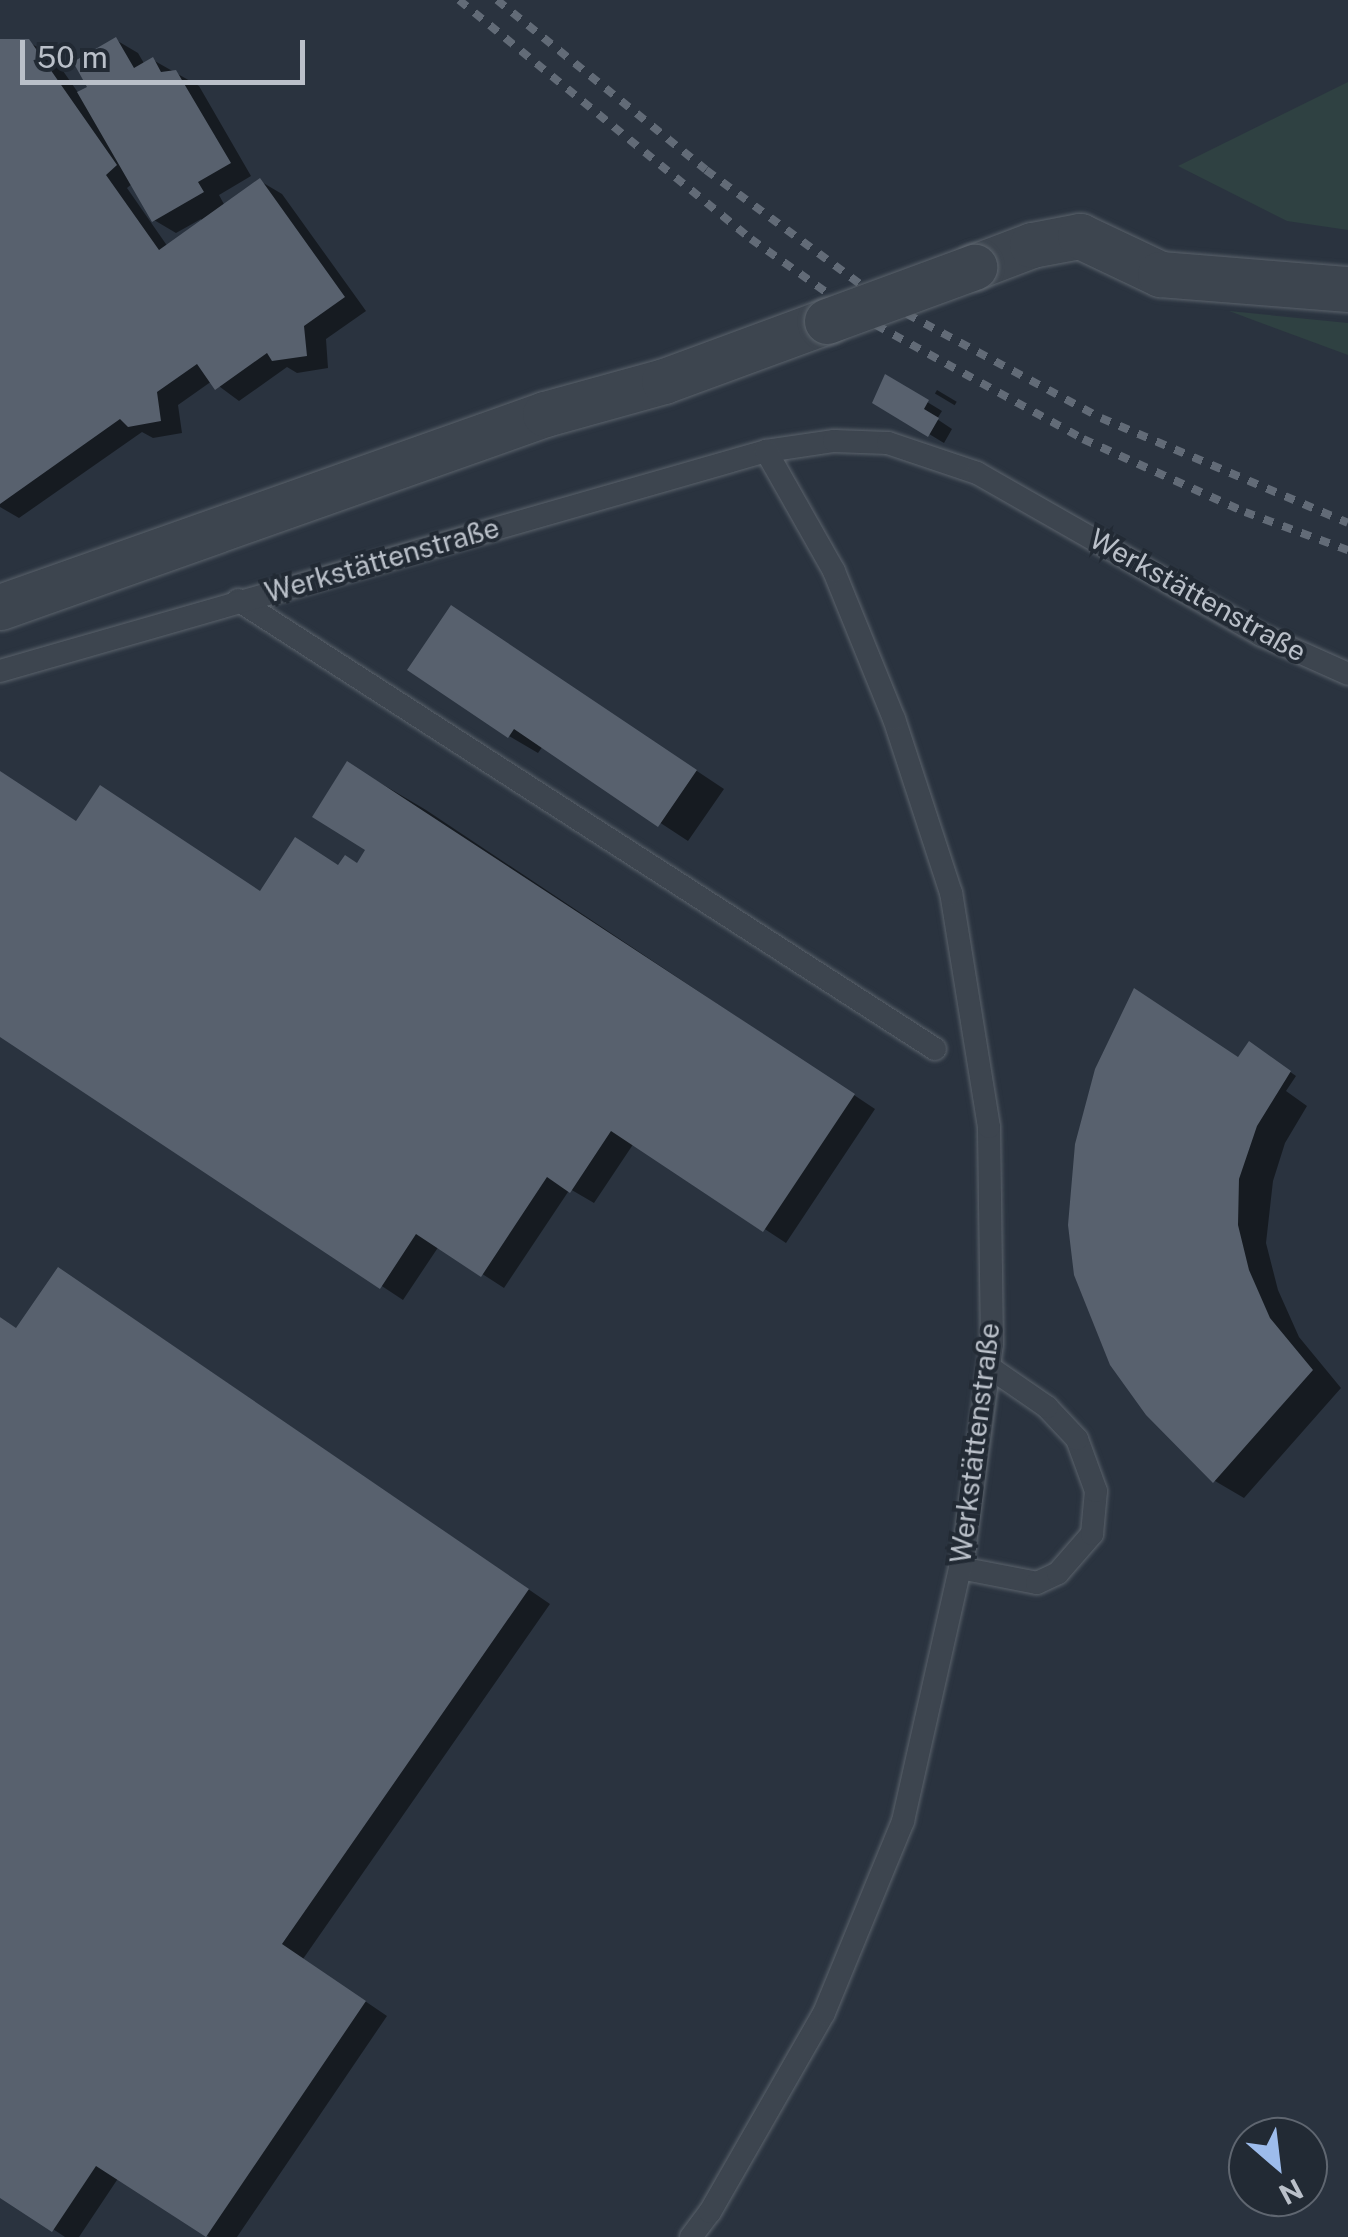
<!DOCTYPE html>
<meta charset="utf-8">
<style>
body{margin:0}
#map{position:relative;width:1348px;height:2237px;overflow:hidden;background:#2a333f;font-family:"Public Sans",sans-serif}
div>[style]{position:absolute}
.green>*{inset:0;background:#2f4142}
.shadow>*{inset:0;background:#0007;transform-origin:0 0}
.building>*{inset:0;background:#58616e}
.roads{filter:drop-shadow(0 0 2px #5b636c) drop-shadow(0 0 2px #5b636c)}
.lane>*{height:22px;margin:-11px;padding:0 11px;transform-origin:11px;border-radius:11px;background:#3d454f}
.street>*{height:45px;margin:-22.5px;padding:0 22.5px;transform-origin:22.5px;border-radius:22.5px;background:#3d454f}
.rail>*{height:8px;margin-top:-4px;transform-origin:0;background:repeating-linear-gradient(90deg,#626b77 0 10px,transparent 0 20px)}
.bridges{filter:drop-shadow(0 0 2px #5b636c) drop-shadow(0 0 2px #5b636c)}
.street-bridge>*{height:45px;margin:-22.5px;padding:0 22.5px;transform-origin:22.5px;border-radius:22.5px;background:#3d454f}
span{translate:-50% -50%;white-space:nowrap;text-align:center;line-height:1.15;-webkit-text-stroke:8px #222a34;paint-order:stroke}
.street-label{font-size:28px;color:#bac0c9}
.north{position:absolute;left:1228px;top:2117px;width:100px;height:100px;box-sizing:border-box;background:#222a34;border:2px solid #5f6670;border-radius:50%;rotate:152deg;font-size:28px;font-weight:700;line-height:40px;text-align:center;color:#bac0c9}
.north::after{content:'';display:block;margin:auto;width:35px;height:45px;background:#9dbcec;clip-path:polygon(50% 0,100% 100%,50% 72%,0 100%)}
.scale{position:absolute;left:20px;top:40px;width:285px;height:45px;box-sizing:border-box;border:5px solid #bac0c9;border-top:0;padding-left:12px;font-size:30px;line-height:35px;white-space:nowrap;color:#bac0c9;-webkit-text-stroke:8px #222a34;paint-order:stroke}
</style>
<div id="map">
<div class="green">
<div style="clip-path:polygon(1348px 82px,1348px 230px,1287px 221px,1178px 166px)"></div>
<div style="clip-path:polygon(1229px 311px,1348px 323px,1348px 355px)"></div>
</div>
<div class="shadow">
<div style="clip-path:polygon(evenodd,116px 40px,138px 53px,145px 65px,153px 60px,199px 86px,251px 176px,219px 195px,225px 206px,260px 181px,282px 194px,366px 311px,326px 339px,328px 368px,297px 373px,287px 367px,239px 401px,212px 381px,178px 405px,182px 433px,153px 438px,142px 432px,19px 518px,0 507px,0 42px,28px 42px,52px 55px,79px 94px,90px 88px,116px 40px,133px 183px,154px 220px,176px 233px,201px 219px,203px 222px,168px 247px,127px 188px,133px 183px)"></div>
<div style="clip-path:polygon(886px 377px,942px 411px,937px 419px,952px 429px,944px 443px,876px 402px)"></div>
<div style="left:937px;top:390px;width:23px;height:4px;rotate:31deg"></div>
<div style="clip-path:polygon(452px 608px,724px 789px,688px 841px,543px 746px,538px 753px,509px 736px)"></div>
<div style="clip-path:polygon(348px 764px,426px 810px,875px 1109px,786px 1243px,634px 1143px,594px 1203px,570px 1189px,504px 1288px,439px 1246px,403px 1300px,0 1034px,0 772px,77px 823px,262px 893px,358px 865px,369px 849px)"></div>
<div style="clip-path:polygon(1256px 1048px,1296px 1076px,1286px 1091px,1307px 1106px,1285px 1143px,1273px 1181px,1266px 1243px,1278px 1290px,1299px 1337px,1341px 1388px,1244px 1498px,1215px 1481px,1239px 1059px)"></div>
<div style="clip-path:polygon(81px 1283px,550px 1604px,303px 1959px,387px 2016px,237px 2237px,209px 2237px,119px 2177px,79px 2237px,65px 2237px,0 2194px,0 1317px,18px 1330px)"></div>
</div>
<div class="building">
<div style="clip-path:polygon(116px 37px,134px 68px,153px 57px,161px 72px,176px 70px,231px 163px,198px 182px,204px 192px,152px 222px,77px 92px,87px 87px,73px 62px)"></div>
<div style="clip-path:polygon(0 39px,29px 39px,117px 165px,106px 175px,159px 250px,260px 178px,345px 297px,304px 326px,307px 356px,272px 361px,267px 353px,215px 390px,197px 364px,157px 392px,161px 421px,128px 427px,120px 419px,0 504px)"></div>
<div style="clip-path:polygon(885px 374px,929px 400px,924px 409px,939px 418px,928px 437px,872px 403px)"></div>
<div style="clip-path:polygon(451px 605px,697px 770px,658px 827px,514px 729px,508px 738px,407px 670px)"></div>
<div style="clip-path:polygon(347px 761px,855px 1094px,763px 1232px,611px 1131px,570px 1193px,547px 1177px,481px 1277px,416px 1234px,380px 1289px,0 1037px,0 771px,76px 821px,100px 785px,260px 891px,295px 837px,338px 865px,345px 855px,357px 863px,365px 850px,312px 817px)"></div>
<div style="clip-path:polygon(1134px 988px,1238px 1057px,1249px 1041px,1291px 1071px,1257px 1126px,1239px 1179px,1238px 1225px,1249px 1270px,1270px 1318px,1313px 1370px,1213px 1483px,1146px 1415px,1110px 1365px,1074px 1275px,1068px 1225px,1075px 1144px,1095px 1069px)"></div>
<div style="clip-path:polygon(58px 1267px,529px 1589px,282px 1944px,366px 2001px,206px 2237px,96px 2166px,52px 2232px,0 2198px,0 1317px,16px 1328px)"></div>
</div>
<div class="roads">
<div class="lane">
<div style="left:238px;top:600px;width:829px;rotate:32.79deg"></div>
<div style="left:0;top:671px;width:797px;rotate:-16.02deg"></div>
<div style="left:766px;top:451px;width:69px;rotate:-8.4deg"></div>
<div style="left:834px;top:441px;width:54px;rotate:2.1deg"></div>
<div style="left:888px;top:443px;width:94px;rotate:18.6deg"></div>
<div style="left:977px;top:473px;width:327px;rotate:29.7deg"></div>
<div style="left:1261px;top:635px;width:95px;rotate:24.1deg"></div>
<div style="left:960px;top:1568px;width:78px;rotate:11deg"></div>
<div style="left:1037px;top:1583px;width:23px;rotate:-25deg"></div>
<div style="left:1058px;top:1573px;width:52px;rotate:-48.9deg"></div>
<div style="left:1092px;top:1534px;width:43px;rotate:-84.7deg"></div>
<div style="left:1096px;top:1491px;width:55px;rotate:-110.1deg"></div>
<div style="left:1077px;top:1439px;width:44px;rotate:-133.2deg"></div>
<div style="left:1047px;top:1407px;width:70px;rotate:-145.4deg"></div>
<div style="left:691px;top:2237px;width:31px;rotate:-53deg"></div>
<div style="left:710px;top:2212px;width:229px;rotate:-60.2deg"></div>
<div style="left:824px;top:2013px;width:208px;rotate:-67.6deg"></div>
<div style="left:903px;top:1821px;width:277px;rotate:-77.3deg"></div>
<div style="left:964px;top:1551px;width:209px;rotate:-82.3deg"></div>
<div style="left:992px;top:1344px;width:217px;rotate:-90.8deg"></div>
<div style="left:989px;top:1127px;width:237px;rotate:-99.2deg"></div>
<div style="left:951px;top:893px;width:183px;rotate:-108.1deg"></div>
<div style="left:894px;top:719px;width:160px;rotate:-112.1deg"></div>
<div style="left:834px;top:571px;width:138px;rotate:-119.5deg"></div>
</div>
<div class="street">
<div style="left:974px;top:267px;width:62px;rotate:-20.8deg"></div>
<div style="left:1032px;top:245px;width:49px;rotate:-10.6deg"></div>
<div style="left:1080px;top:236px;width:89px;rotate:25.4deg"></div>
<div style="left:1160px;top:274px;width:189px;rotate:4.6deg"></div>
<div style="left:0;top:607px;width:578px;rotate:-19.5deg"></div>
<div style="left:545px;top:414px;width:123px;rotate:-15.5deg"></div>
<div style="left:664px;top:381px;width:174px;rotate:-20.2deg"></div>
</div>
</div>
<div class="rail">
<div style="left:459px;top:0;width:377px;rotate:39.3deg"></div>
<div style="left:751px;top:239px;width:97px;rotate:35.3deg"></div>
<div style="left:497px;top:0;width:269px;rotate:39.1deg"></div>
<div style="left:706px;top:170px;width:195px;rotate:36.5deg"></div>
<div style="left:907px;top:314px;width:220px;rotate:28.2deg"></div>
<div style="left:1101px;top:418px;width:268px;rotate:23deg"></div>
<div style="left:876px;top:325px;width:236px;rotate:28.8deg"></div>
<div style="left:1083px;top:439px;width:178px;rotate:24.3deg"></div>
<div style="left:1245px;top:512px;width:110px;rotate:20.3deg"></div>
</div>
<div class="bridges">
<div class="street-bridge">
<div style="left:827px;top:321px;width:157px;rotate:-20.2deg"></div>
</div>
</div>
<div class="street-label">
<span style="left:382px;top:560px;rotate:-16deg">Werkstättenstraße</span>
<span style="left:1198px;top:595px;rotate:29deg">Werkstättenstraße</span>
<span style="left:975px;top:1443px;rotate:-83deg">Werkstättenstraße</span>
</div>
<div class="north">N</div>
<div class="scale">50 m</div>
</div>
